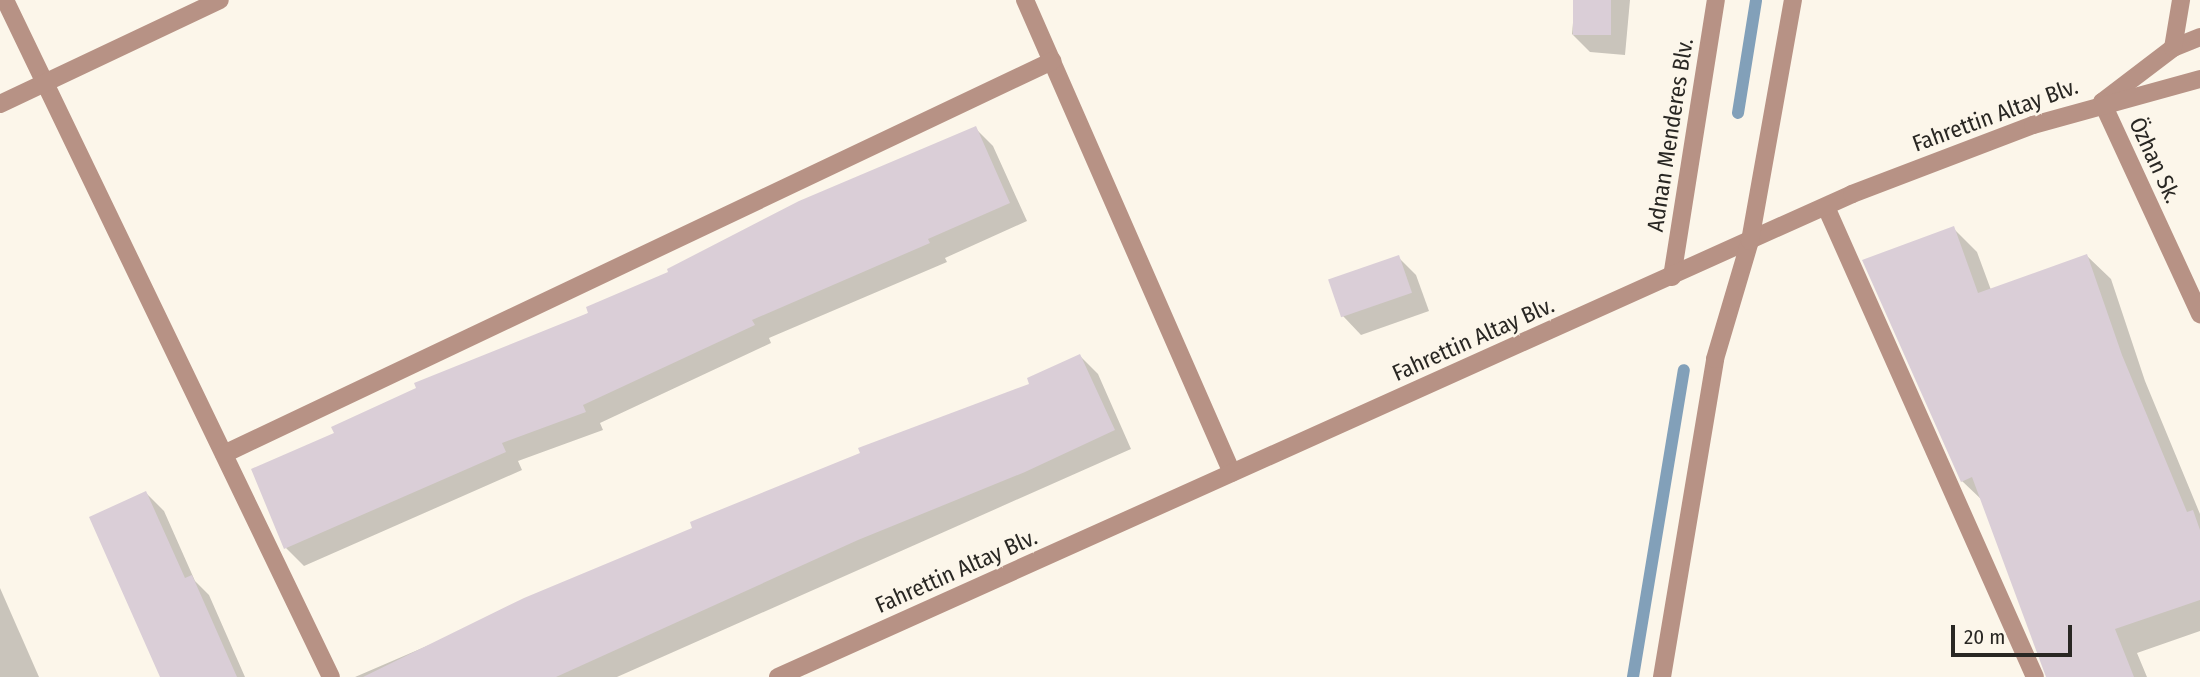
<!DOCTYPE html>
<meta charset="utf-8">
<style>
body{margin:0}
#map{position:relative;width:2200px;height:677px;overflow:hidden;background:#fcf6ea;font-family:"Fira Sans Condensed",sans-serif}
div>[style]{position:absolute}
.shadow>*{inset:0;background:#0003}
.stream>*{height:12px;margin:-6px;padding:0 6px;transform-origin:6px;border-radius:6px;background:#82a0b9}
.building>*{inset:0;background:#daced7;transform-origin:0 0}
.minor>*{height:18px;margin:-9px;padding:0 9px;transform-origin:9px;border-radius:9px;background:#b79285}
span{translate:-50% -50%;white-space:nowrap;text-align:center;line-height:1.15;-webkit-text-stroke:5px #fcf6ea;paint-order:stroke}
.street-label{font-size:23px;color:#292723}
.scale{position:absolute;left:1951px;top:625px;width:121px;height:32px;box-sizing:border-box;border:4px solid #292723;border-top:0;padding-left:9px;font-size:21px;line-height:24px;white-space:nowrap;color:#292723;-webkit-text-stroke:5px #fcf6ea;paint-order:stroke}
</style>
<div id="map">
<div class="shadow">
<div style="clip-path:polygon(1575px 0,1630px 0,1625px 55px,1590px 52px,1572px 34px)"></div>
<div style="clip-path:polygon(975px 128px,993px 146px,1027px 221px,945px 258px,947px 262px,769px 338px,771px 343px,600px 423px,603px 430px,518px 461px,522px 470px,304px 566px,286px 548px,336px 434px)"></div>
<div style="clip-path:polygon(1953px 228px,1977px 252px,1991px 290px,2087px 256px,2111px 279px,2145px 381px,2200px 514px,2200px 631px,2137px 653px,2147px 677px,2047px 677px,1983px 501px,1962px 481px)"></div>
<div style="clip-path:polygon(1398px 257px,1416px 275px,1429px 311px,1361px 335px,1343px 316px,1330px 280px)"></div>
<div style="clip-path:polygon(1080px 356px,1098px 374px,1131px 449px,617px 677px,355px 677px,1032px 385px)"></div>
<div style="clip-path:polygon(146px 493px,164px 511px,195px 581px,209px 595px,245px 677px,162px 677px)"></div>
<div style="clip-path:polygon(0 588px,39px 677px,0 677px)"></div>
</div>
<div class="stream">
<div style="left:1738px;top:113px;width:114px;rotate:-80.9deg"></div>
<div style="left:1633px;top:677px;width:311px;rotate:-80.6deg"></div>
</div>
<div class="building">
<div style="left:1573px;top:0;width:38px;height:35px"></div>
<div style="clip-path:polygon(976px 126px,1010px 203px,928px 239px,930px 243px,752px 320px,755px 325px,583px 405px,586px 412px,502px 443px,506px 452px,284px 549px,251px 469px,334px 433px,331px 427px,416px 388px,414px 383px,588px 313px,586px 307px,668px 272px,667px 269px,799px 201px)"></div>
<div style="clip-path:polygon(1954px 226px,1978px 293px,2087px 254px,2122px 355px,2187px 512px,2193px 510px,2200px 530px,2200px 600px,2115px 629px,2134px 677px,2046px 677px,1972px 477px,1961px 482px,1862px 260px)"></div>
<div style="left:1399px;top:255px;width:40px;height:75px;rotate:71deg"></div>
<div style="clip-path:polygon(1080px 354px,1115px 430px,1025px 472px,858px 540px,556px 677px,363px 677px,524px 598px,692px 528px,690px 522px,860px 453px,858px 448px,1029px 384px,1027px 378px)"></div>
<div style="clip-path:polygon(146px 491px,185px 578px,192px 575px,237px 677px,160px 677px,89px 517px)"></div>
</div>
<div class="minor">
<div style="left:5px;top:0;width:751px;rotate:64.29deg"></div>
<div style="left:1025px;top:0;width:516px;rotate:66.36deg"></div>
<div style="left:2200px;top:37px;width:29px;rotate:158deg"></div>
<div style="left:2173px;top:48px;width:89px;rotate:142.7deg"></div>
<div style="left:2102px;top:102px;width:234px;rotate:65.2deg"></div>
<div style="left:2173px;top:48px;width:49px;rotate:-80.5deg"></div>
<div style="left:0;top:104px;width:243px;rotate:-25.3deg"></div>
<div style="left:1826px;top:207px;width:514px;rotate:66.03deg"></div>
<div style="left:1672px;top:277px;width:280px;rotate:-81deg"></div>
<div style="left:224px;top:454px;width:917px;rotate:-25.39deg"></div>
<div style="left:778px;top:677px;width:1178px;rotate:-24.21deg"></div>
<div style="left:1852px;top:194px;width:194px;rotate:-20.9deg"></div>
<div style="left:2033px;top:125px;width:173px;rotate:-15.4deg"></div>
<div style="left:1662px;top:677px;width:322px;rotate:-80.5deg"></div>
<div style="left:1715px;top:359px;width:123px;rotate:-73.5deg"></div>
<div style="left:1750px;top:241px;width:245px;rotate:-79.9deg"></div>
</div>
<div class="street-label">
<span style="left:1995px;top:115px;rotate:-20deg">Fahrettin Altay Blv.</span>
<span style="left:1670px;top:135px;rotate:-81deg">Adnan Menderes Blv.</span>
<span style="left:2155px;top:160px;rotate:65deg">Özhan Sk.</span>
<span style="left:1473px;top:339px;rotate:-24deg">Fahrettin Altay Blv.</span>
<span style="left:956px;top:571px;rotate:-24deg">Fahrettin Altay Blv.</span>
</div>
<div class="scale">20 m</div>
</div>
